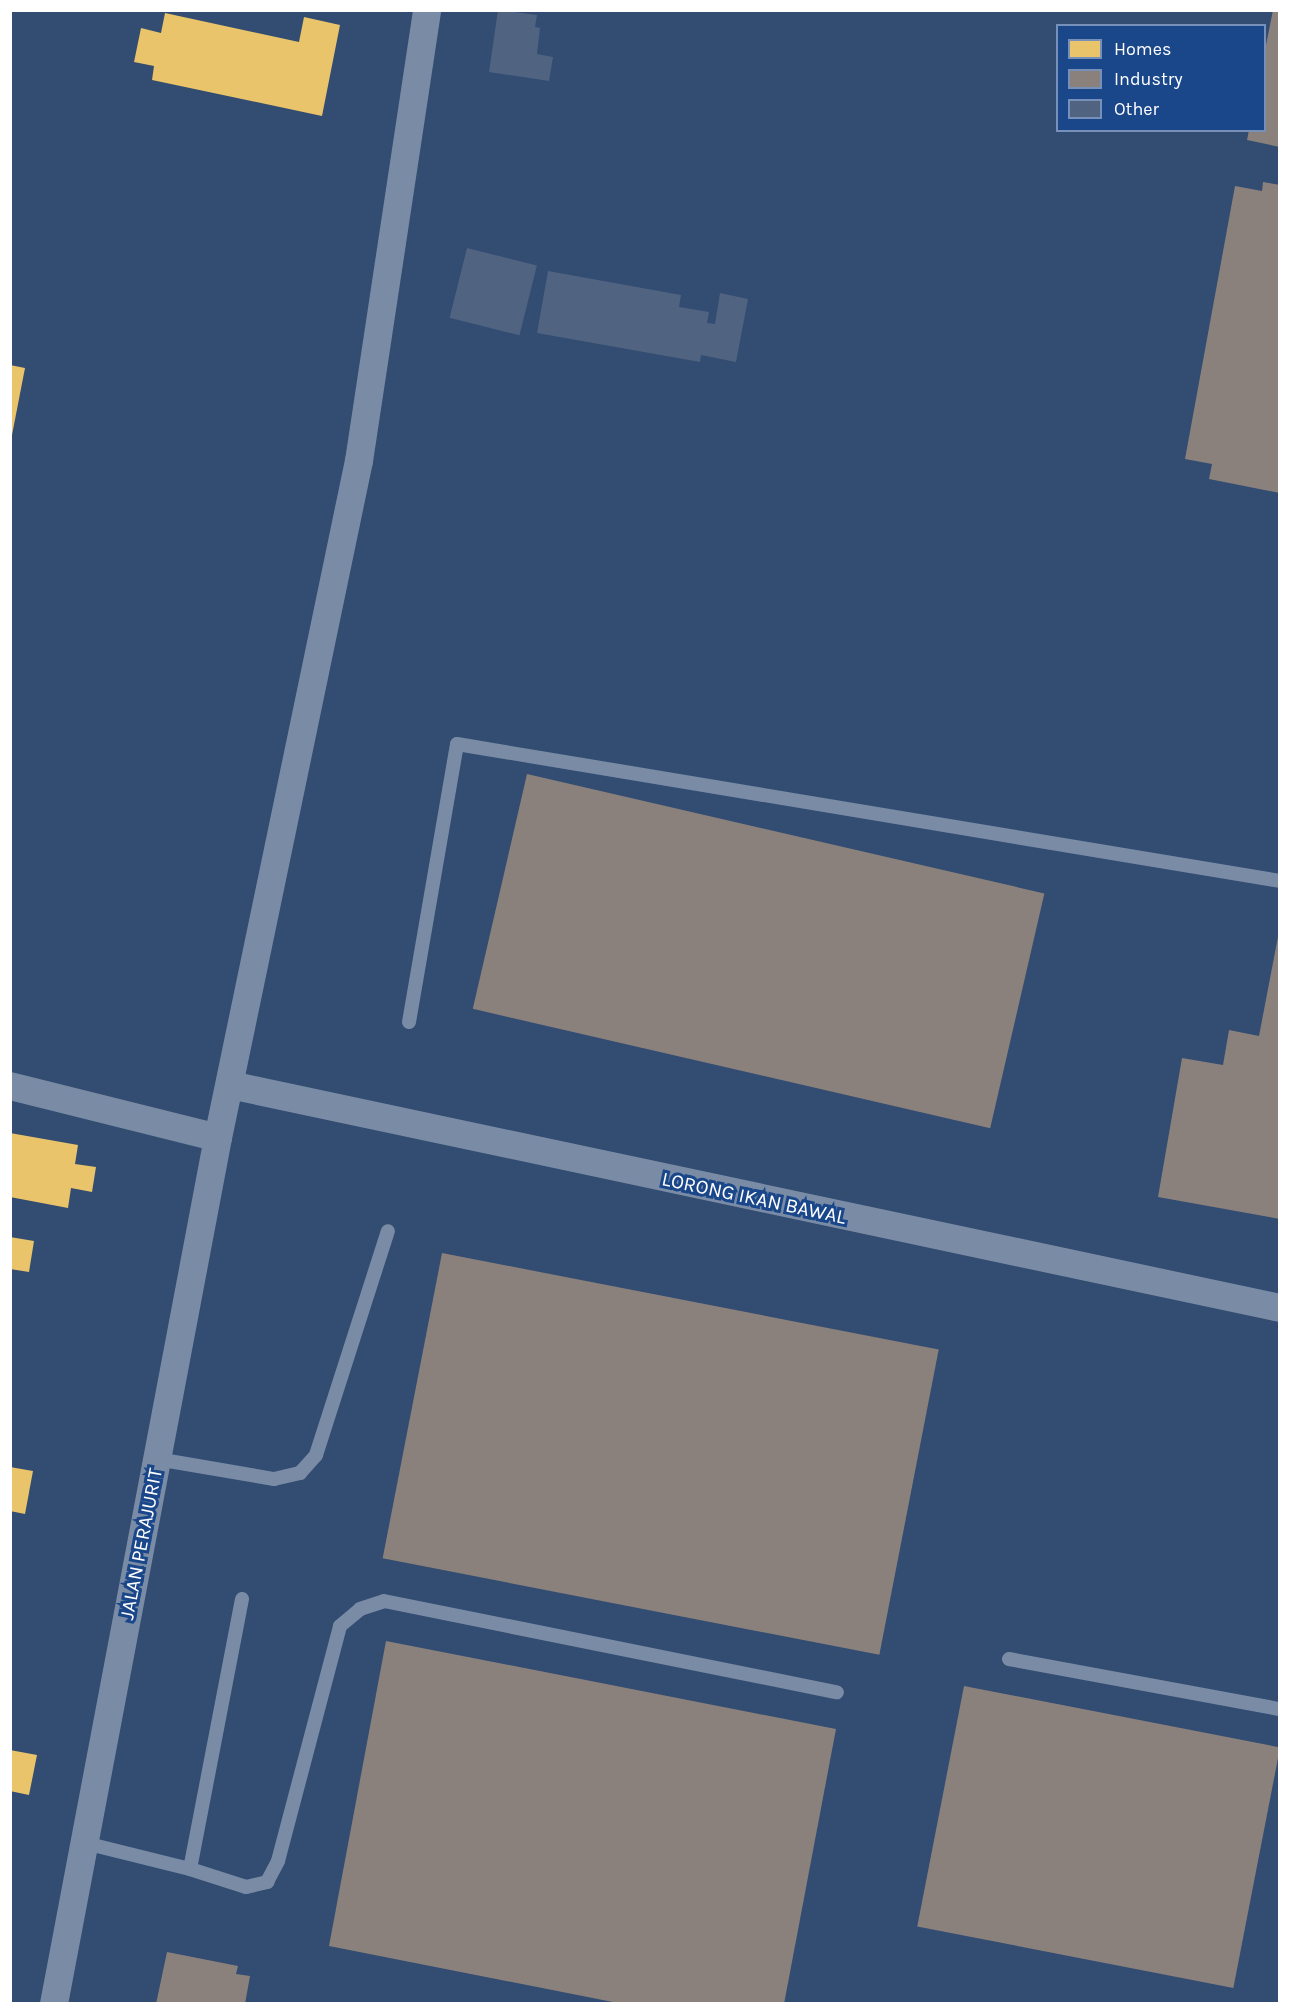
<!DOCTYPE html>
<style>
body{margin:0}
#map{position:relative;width:1290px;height:2014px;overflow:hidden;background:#334c71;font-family:Karla,sans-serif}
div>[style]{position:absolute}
.homes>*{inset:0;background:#e9c46a}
.industry>*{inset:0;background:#8a817c;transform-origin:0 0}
.building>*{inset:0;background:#506482;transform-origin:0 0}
.service>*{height:14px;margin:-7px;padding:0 7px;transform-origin:7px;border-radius:7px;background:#7a8ca5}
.minor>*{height:28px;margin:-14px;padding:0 14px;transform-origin:14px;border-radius:14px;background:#7a8ca5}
span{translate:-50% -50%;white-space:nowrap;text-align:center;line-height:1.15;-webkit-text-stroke:6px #1a468a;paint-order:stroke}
.street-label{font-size:20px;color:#fff}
.frame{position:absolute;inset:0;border:12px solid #fff;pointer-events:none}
.legend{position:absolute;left:1056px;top:24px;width:210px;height:108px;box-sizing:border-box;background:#1a468a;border:2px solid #7690b9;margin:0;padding:8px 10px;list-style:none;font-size:18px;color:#fff}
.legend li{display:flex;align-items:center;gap:12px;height:30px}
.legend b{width:30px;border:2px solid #7690b9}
</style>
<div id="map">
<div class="homes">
<div style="clip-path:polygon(165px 13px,299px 42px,304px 17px,340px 25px,322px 116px,152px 80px,154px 66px,134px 62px,141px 28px,161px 33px)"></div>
<div style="clip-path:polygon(10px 365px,25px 368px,12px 435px,10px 434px)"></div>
<div style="clip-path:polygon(10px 1133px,78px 1145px,75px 1164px,96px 1167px,92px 1192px,71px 1188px,68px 1208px,10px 1197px)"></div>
<div style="clip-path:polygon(10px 1237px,34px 1241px,29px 1272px,10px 1269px)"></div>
<div style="clip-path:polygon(10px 1467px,33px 1471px,25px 1514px,10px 1511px)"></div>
<div style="clip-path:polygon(10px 1750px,37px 1755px,29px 1795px,10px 1791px)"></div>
</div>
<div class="industry">
<div style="clip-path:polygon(1273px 10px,1280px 10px,1280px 147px,1247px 140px,1249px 130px,1264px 130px,1264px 55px)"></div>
<div style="clip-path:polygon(1263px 182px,1280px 185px,1280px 493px,1209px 479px,1212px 464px,1185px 459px,1235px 186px,1262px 191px)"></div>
<div style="left:527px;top:774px;width:531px;height:241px;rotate:13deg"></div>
<div style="clip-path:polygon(1280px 926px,1280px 1219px,1158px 1197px,1182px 1058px,1223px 1065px,1229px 1030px,1259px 1036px)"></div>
<div style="left:442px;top:1253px;width:506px;height:311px;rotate:11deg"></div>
<div style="clip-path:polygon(386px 1641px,836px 1729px,784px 2004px,623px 2004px,329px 1946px)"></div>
<div style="left:964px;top:1686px;width:322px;height:245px;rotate:11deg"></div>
<div style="clip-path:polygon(167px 1952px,238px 1966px,236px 1974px,250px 1976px,245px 2004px,156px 2004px)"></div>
</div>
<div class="building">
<div style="clip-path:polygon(498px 10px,537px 15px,535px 27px,540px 28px,537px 54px,553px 57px,549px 81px,489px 72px)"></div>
<div style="left:467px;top:248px;width:72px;height:72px;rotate:14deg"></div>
<div style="clip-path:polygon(548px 271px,681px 295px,679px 307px,709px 312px,707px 323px,715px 324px,720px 293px,748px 299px,736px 362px,701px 355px,700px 362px,537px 333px)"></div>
</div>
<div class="service">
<div style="left:409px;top:1022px;width:282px;rotate:-80.2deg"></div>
<div style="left:457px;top:744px;width:834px;rotate:9.45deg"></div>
<div style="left:157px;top:1459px;width:119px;rotate:9.7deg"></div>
<div style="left:274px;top:1479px;width:27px;rotate:-13deg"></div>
<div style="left:300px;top:1473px;width:24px;rotate:-48deg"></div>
<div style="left:316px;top:1455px;width:235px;rotate:-72.2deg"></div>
<div style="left:1009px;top:1659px;width:276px;rotate:10.5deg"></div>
<div style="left:85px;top:1843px;width:108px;rotate:13.9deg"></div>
<div style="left:190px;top:1869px;width:275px;rotate:-79.1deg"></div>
<div style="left:190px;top:1869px;width:59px;rotate:17.8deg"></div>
<div style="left:246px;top:1887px;width:22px;rotate:-13deg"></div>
<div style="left:267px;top:1882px;width:24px;rotate:-62deg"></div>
<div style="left:278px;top:1861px;width:243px;rotate:-75.2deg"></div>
<div style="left:340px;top:1626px;width:26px;rotate:-40deg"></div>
<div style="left:360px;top:1609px;width:25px;rotate:-18deg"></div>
<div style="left:384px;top:1601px;width:462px;rotate:11.4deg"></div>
</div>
<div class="minor">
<div style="left:230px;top:1085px;width:1073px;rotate:11.99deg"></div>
<div style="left:10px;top:1086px;width:214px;rotate:14deg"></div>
<div style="left:54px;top:2004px;width:881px;rotate:-79.28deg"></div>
<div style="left:218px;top:1138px;width:692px;rotate:-78.24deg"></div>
<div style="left:359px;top:461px;width:456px;rotate:-81.4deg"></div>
</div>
<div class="street-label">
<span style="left:754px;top:1198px;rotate:12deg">LORONG IKAN BAWAL</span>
<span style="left:141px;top:1544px;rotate:-79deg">JALAN PERAJURIT</span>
</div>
<div class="frame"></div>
<ul class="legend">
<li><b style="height:16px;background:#e9c46a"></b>Homes</li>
<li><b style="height:16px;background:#8a817c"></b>Industry</li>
<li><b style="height:16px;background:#506482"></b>Other</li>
</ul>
</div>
